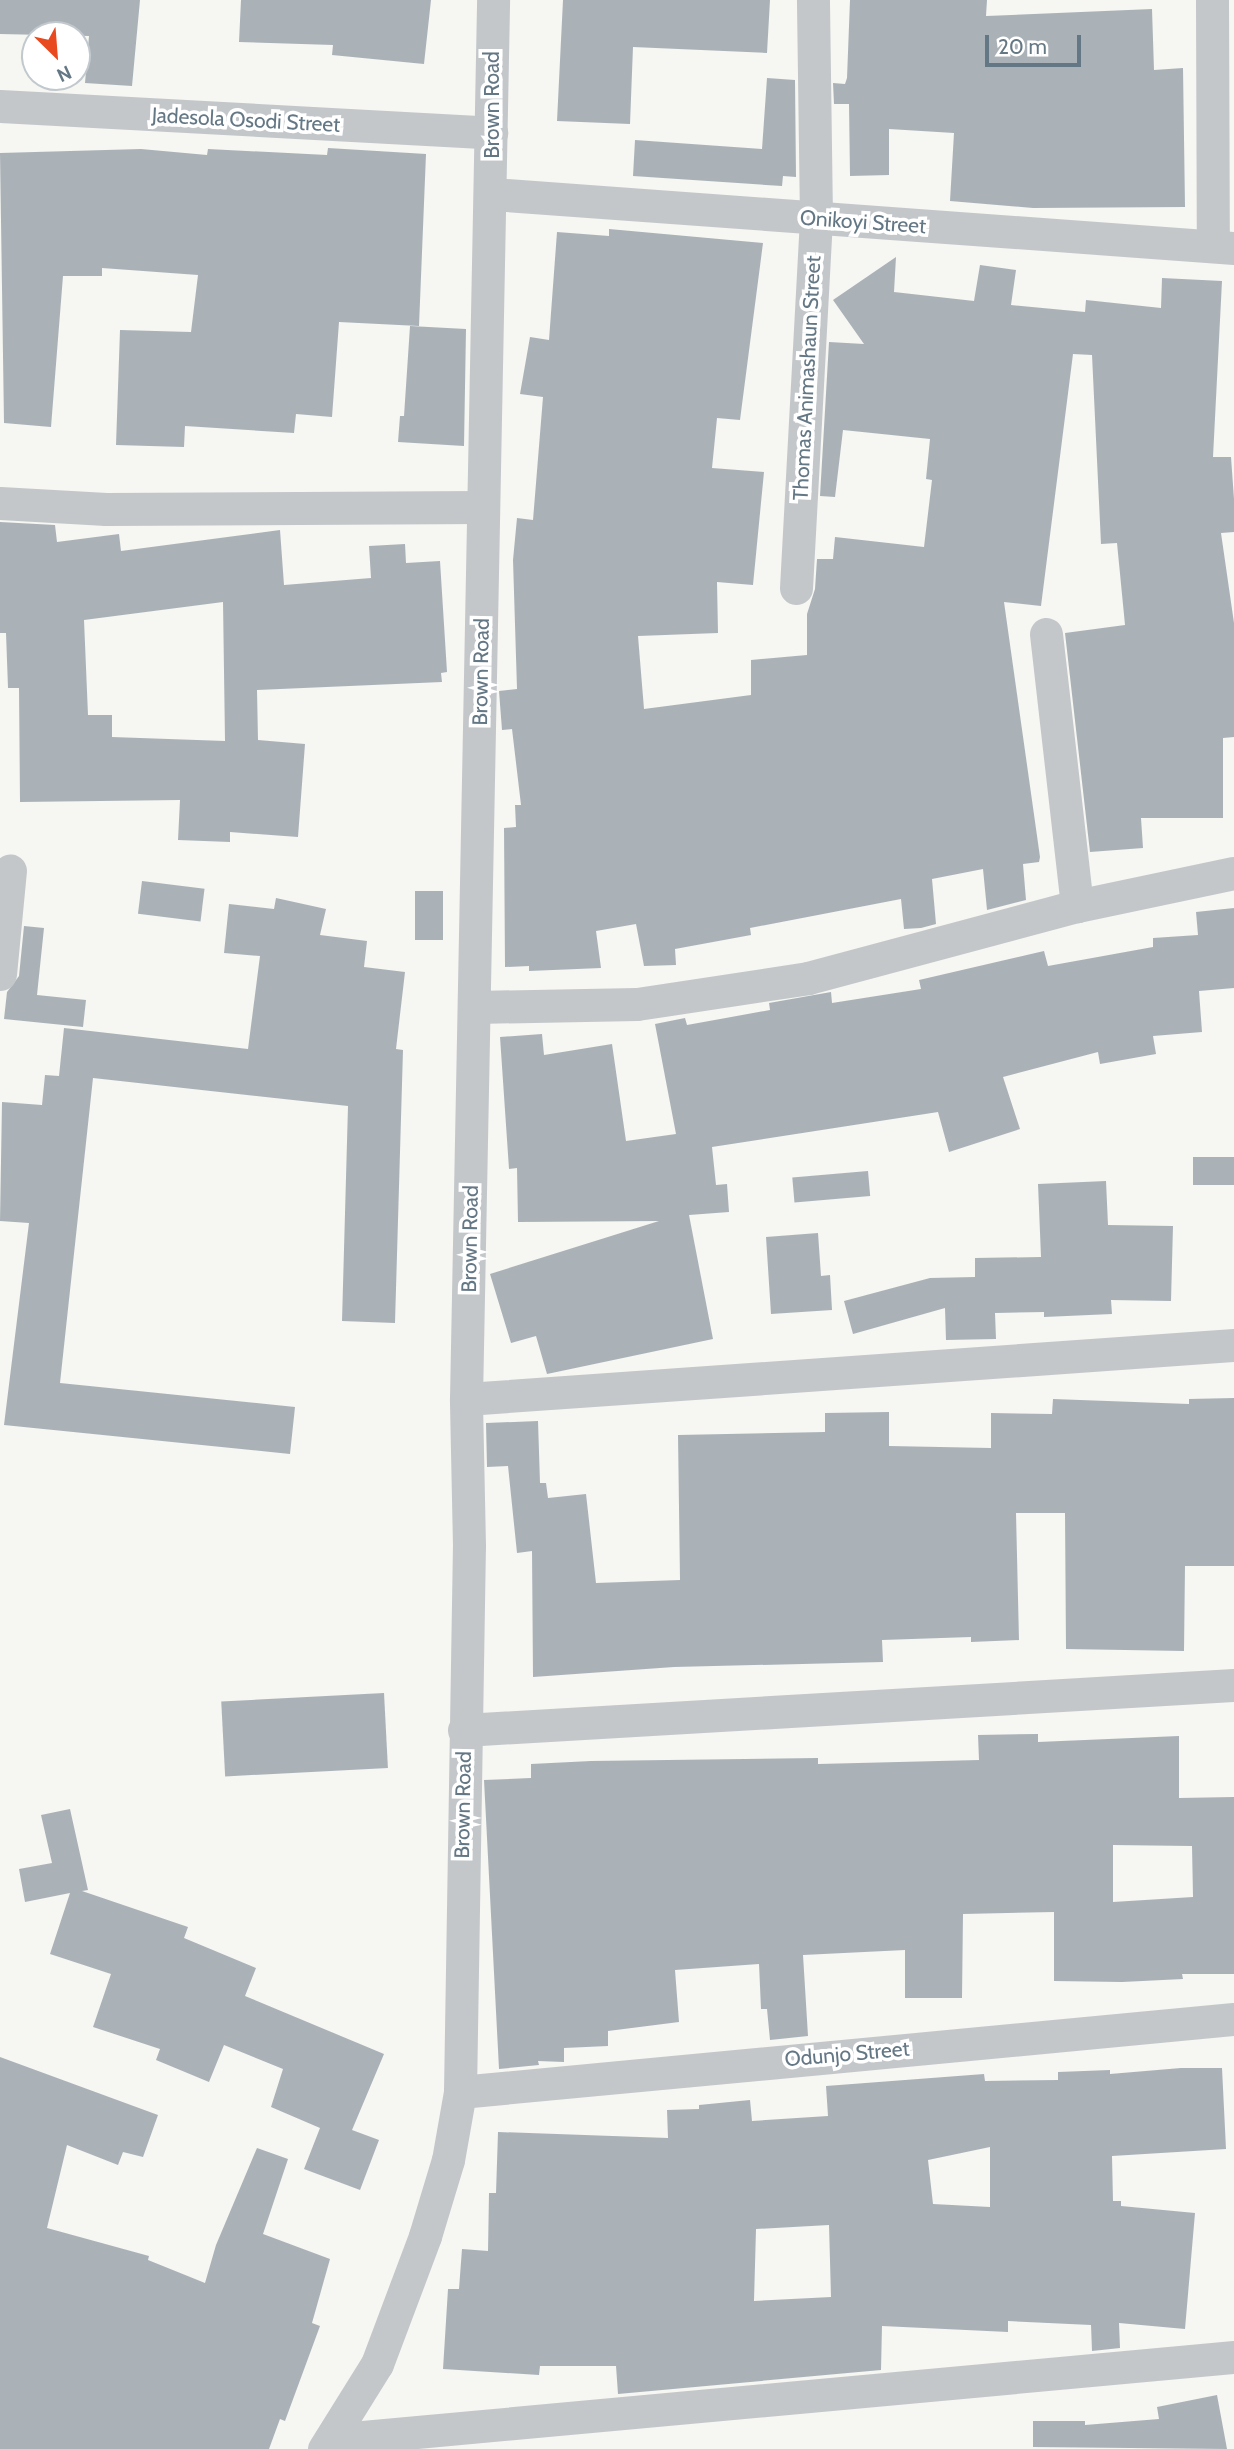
<!DOCTYPE html>
<style>
body{margin:0}
#map{position:relative;width:1234px;height:2449px;overflow:hidden;background:#f6f6f2;font-family:Cabin,sans-serif}
div>[style]{position:absolute}
.building>*{inset:0;background:#aab2b8;transform-origin:0 0}
.street>*{height:33px;margin:-16.5px;padding:0 16.5px;transform-origin:16.5px;border-radius:16.5px;background:#c3c7ca}
span{translate:-50% -50%;white-space:nowrap;text-align:center;line-height:1.15;-webkit-text-stroke:7px #fff;paint-order:stroke}
.street-label{font-size:21px;color:#647785}
.north{position:absolute;left:21px;top:21px;width:70px;height:70px;box-sizing:border-box;background:#fff;border:2px solid #c1c9ce;border-radius:50%;rotate:155deg;font-size:19px;font-weight:700;line-height:28px;text-align:center;color:#647785}
.north::after{content:'';display:block;margin:auto;width:24px;height:32px;background:#e9491f;clip-path:polygon(50% 0,100% 100%,50% 72%,0 100%)}
.scale{position:absolute;left:985px;top:35px;width:96px;height:32px;box-sizing:border-box;border:4px solid #647785;border-top:0;padding-left:9px;font-size:21px;line-height:24px;white-space:nowrap;color:#647785;-webkit-text-stroke:5px #fff;paint-order:stroke}
</style>
<div id="map">
<div class="building">
<div style="clip-path:polygon(0 0,140px 0,132px 86px,85px 83px,89px 36px,0 34px)"></div>
<div style="clip-path:polygon(241px 0,431px 0,424px 64px,332px 55px,333px 45px,239px 42px)"></div>
<div style="clip-path:polygon(563px 0,770px 0,767px 53px,633px 47px,630px 124px,557px 121px)"></div>
<div style="clip-path:polygon(850px 0,987px 0,986px 16px,1152px 9px,1154px 70px,1183px 68px,1185px 207px,1033px 208px,950px 201px,954px 133px,889px 129px,889px 175px,850px 176px,849px 104px,834px 104px,833px 83px,845px 84px,847px 78px)"></div>
<div style="clip-path:polygon(767px 78px,795px 80px,796px 177px,783px 176px,782px 186px,633px 176px,635px 140px,762px 149px)"></div>
<div style="clip-path:polygon(328px 148px,426px 154px,419px 326px,339px 322px,332px 417px,296px 414px,294px 433px,185px 426px,184px 447px,116px 445px,120px 330px,191px 332px,198px 275px,102px 268px,102px 276px,63px 276px,51px 427px,4px 423px,0 153px,141px 149px,207px 155px,208px 149px,327px 155px)"></div>
<div style="clip-path:polygon(609px 229px,763px 243px,740px 420px,717px 418px,712px 468px,764px 472px,753px 585px,717px 582px,718px 633px,638px 636px,644px 709px,751px 695px,751px 660px,807px 655px,807px 614px,815px 589px,817px 559px,833px 559px,835px 537px,924px 547px,932px 480px,926px 479px,930px 439px,843px 430px,835px 497px,820px 496px,829px 342px,864px 344px,833px 300px,896px 257px,894px 292px,974px 301px,980px 265px,1016px 270px,1011px 305px,1085px 312px,1086px 300px,1161px 308px,1162px 278px,1222px 281px,1213px 457px,1231px 457px,1234px 499px,1234px 532px,1221px 533px,1234px 623px,1234px 737px,1223px 738px,1223px 818px,1141px 818px,1143px 848px,1090px 852px,1065px 633px,1125px 625px,1117px 543px,1101px 544px,1092px 355px,1073px 354px,1041px 606px,1004px 602px,1040px 857px,1039px 862px,1023px 864px,1026px 900px,987px 910px,983px 869px,932px 879px,936px 924px,921px 928px,904px 929px,901px 899px,750px 928px,751px 935px,675px 949px,676px 965px,644px 966px,636px 924px,596px 931px,601px 968px,529px 971px,529px 966px,505px 967px,504px 828px,516px 827px,515px 805px,521px 805px,512px 729px,502px 730px,499px 691px,517px 689px,513px 560px,517px 518px,533px 520px,543px 397px,520px 394px,530px 337px,549px 340px,557px 232px,609px 236px)"></div>
<div style="clip-path:polygon(410px 326px,466px 329px,464px 446px,398px 442px,400px 416px,404px 416px)"></div>
<div style="clip-path:polygon(evenodd,0 522px,55px 525px,57px 542px,119px 534px,121px 551px,280px 530px,284px 585px,371px 578px,369px 546px,405px 544px,406px 563px,440px 561px,447px 672px,441px 673px,442px 682px,257px 690px,258px 740px,305px 744px,298px 837px,230px 832px,230px 842px,178px 840px,180px 800px,20px 802px,19px 688px,8px 688px,6px 633px,0 633px,0 522px,223px 602px,225px 741px,112px 737px,112px 715px,88px 715px,84px 620px,223px 602px)"></div>
<div style="left:142px;top:881px;width:63px;height:33px;rotate:7deg"></div>
<div style="left:443px;top:891px;width:49px;height:28px;rotate:90deg"></div>
<div style="clip-path:polygon(276px 898px,326px 909px,320px 935px,367px 941px,364px 967px,405px 972px,396px 1049px,403px 1050px,395px 1323px,342px 1321px,348px 1106px,93px 1078px,60px 1383px,295px 1407px,290px 1454px,4px 1425px,29px 1223px,0 1221px,2px 1102px,42px 1105px,45px 1075px,59px 1076px,64px 1028px,248px 1049px,260px 956px,224px 953px,229px 904px,274px 909px)"></div>
<div style="clip-path:polygon(1234px 908px,1234px 988px,1199px 991px,1202px 1032px,1153px 1036px,1156px 1054px,1100px 1064px,1098px 1052px,1003px 1077px,1020px 1129px,949px 1152px,938px 1112px,712px 1147px,716px 1185px,727px 1184px,729px 1212px,689px 1215px,713px 1339px,547px 1374px,536px 1336px,511px 1343px,490px 1274px,659px 1221px,518px 1222px,517px 1168px,509px 1169px,500px 1037px,542px 1034px,544px 1055px,612px 1044px,626px 1141px,676px 1134px,655px 1024px,685px 1018px,687px 1025px,770px 1010px,769px 1003px,831px 992px,832px 1003px,921px 989px,919px 980px,1044px 951px,1048px 966px,1153px 947px,1153px 938px,1198px 935px,1196px 912px)"></div>
<div style="clip-path:polygon(24px 926px,44px 928px,37px 995px,86px 1000px,83px 1027px,4px 1019px,7px 992px,19px 976px)"></div>
<div style="left:1234px;top:1157px;width:28px;height:41px;rotate:90deg"></div>
<div style="left:868px;top:1171px;width:25px;height:76px;rotate:85deg"></div>
<div style="clip-path:polygon(1106px 1181px,1108px 1225px,1173px 1226px,1171px 1301px,1111px 1300px,1112px 1314px,1044px 1317px,1044px 1312px,995px 1313px,996px 1339px,946px 1340px,945px 1308px,853px 1334px,844px 1301px,930px 1278px,975px 1277px,975px 1258px,1041px 1257px,1038px 1184px)"></div>
<div style="clip-path:polygon(818px 1233px,821px 1276px,830px 1275px,832px 1310px,771px 1314px,766px 1237px)"></div>
<div style="clip-path:polygon(1234px 1398px,1234px 1566px,1185px 1566px,1184px 1651px,1066px 1649px,1065px 1513px,1016px 1513px,1019px 1640px,971px 1642px,971px 1637px,882px 1640px,883px 1662px,674px 1667px,533px 1677px,532px 1551px,517px 1553px,508px 1466px,487px 1467px,486px 1423px,538px 1421px,540px 1483px,546px 1483px,548px 1498px,586px 1494px,596px 1583px,680px 1580px,678px 1435px,825px 1432px,825px 1413px,889px 1412px,889px 1446px,991px 1448px,991px 1413px,1052px 1414px,1053px 1399px,1189px 1404px,1189px 1399px)"></div>
<div style="left:384px;top:1693px;width:75px;height:163px;rotate:87deg"></div>
<div style="clip-path:polygon(evenodd,1038px 1734px,1038px 1742px,1179px 1736px,1179px 1798px,1234px 1797px,1234px 1974px,1182px 1974px,1183px 1979px,1122px 1982px,1054px 1981px,1054px 1912px,963px 1914px,962px 1998px,905px 1998px,905px 1950px,803px 1955px,808px 2036px,770px 2040px,767px 2009px,761px 2009px,759px 1964px,675px 1970px,679px 2022px,608px 2031px,608px 2046px,564px 2048px,564px 2062px,538px 2061px,539px 2065px,499px 2069px,484px 1780px,531px 1778px,531px 1764px,591px 1761px,818px 1758px,818px 1764px,979px 1760px,978px 1735px,1038px 1734px,1113px 1845px,1192px 1846px,1193px 1897px,1113px 1902px,1113px 1845px)"></div>
<div style="clip-path:polygon(70px 1809px,88px 1890px,82px 1891px,188px 1927px,184px 1938px,256px 1968px,245px 1996px,384px 2054px,352px 2130px,379px 2140px,360px 2190px,304px 2169px,320px 2128px,271px 2107px,283px 2069px,224px 2045px,209px 2082px,156px 2060px,160px 2049px,93px 2027px,111px 1974px,50px 1954px,70px 1893px,25px 1902px,19px 1869px,52px 1863px,41px 1815px)"></div>
<div style="clip-path:polygon(0 2057px,158px 2115px,143px 2157px,123px 2152px,118px 2165px,67px 2145px,47px 2228px,149px 2256px,148px 2260px,205px 2283px,216px 2245px,257px 2148px,288px 2159px,263px 2234px,330px 2259px,312px 2323px,320px 2326px,285px 2421px,280px 2419px,269px 2449px,0 2449px)"></div>
<div style="clip-path:polygon(evenodd,1181px 2068px,1222px 2068px,1226px 2149px,1112px 2156px,1113px 2201px,1121px 2201px,1121px 2206px,1195px 2213px,1185px 2329px,1119px 2323px,1120px 2348px,1092px 2351px,1091px 2325px,1008px 2321px,1008px 2332px,882px 2326px,881px 2370px,618px 2394px,616px 2366px,540px 2366px,539px 2375px,443px 2369px,448px 2289px,459px 2289px,462px 2249px,488px 2251px,489px 2193px,496px 2193px,498px 2132px,668px 2138px,667px 2110px,699px 2109px,699px 2105px,750px 2100px,752px 2121px,828px 2116px,826px 2086px,984px 2074px,985px 2081px,1058px 2080px,1058px 2072px,1110px 2070px,1110px 2074px,1181px 2068px,990px 2147px,990px 2207px,933px 2204px,928px 2160px,990px 2147px,1181px 2068px,829px 2225px,831px 2297px,754px 2301px,756px 2229px,829px 2225px)"></div>
<div style="clip-path:polygon(1217px 2395px,1227px 2449px,1033px 2447px,1033px 2421px,1085px 2421px,1085px 2425px,1159px 2419px,1157px 2407px)"></div>
</div>
<div class="street">
<div style="left:1212px;top:0;width:246px;rotate:89.8deg"></div>
<div style="left:0;top:106px;width:492px;rotate:3.1deg"></div>
<div style="left:492px;top:194px;width:744px;rotate:4.16deg"></div>
<div style="left:0;top:503px;width:106px;rotate:3.2deg"></div>
<div style="left:106px;top:509px;width:377px;rotate:-0.3deg"></div>
<div style="left:796px;top:588px;width:371px;rotate:-86.9deg"></div>
<div style="left:816px;top:218px;width:218px;rotate:-90.8deg"></div>
<div style="left:1046px;top:634px;width:274px;rotate:83.5deg"></div>
<div style="left:0;top:974px;width:104px;rotate:-84.5deg"></div>
<div style="left:476px;top:1007px;width:161px;rotate:-1.1deg"></div>
<div style="left:637px;top:1004px;width:173px;rotate:-8.6deg"></div>
<div style="left:808px;top:978px;width:278px;rotate:-15deg"></div>
<div style="left:1077px;top:906px;width:160px;rotate:-11.9deg"></div>
<div style="left:466px;top:1399px;width:770px;rotate:-4.02deg"></div>
<div style="left:464px;top:1730px;width:771px;rotate:-3.34deg"></div>
<div style="left:460px;top:2092px;width:777px;rotate:-5.39deg"></div>
<div style="left:330px;top:2440px;width:908px;rotate:-5.25deg"></div>
<div style="left:324px;top:2449px;width:100px;rotate:-58.1deg"></div>
<div style="left:377px;top:2364px;width:137px;rotate:-69.4deg"></div>
<div style="left:425px;top:2236px;width:79px;rotate:-73.2deg"></div>
<div style="left:448px;top:2160px;width:69px;rotate:-80deg"></div>
<div style="left:460px;top:2092px;width:546px;rotate:-89.06deg"></div>
<div style="left:469px;top:1546px;width:147px;rotate:-91.2deg"></div>
<div style="left:466px;top:1399px;width:1399px;rotate:-88.89deg"></div>
</div>
<div class="street-label">
<span style="left:492px;top:105px;rotate:-90deg">Brown Road</span>
<span style="left:246px;top:120px;rotate:3deg">Jadesola Osodi Street</span>
<span style="left:863px;top:222px;rotate:4deg">Onikoyi Street</span>
<span style="left:807px;top:378px;rotate:-87deg">Thomas Animashaun Street</span>
<span style="left:481px;top:672px;rotate:-89deg">Brown Road</span>
<span style="left:470px;top:1239px;rotate:-89deg">Brown Road</span>
<span style="left:463px;top:1805px;rotate:-89deg">Brown Road</span>
<span style="left:847px;top:2054px;rotate:-5deg">Odunjo Street</span>
</div>
<div class="north">N</div>
<div class="scale">20 m</div>
</div>
